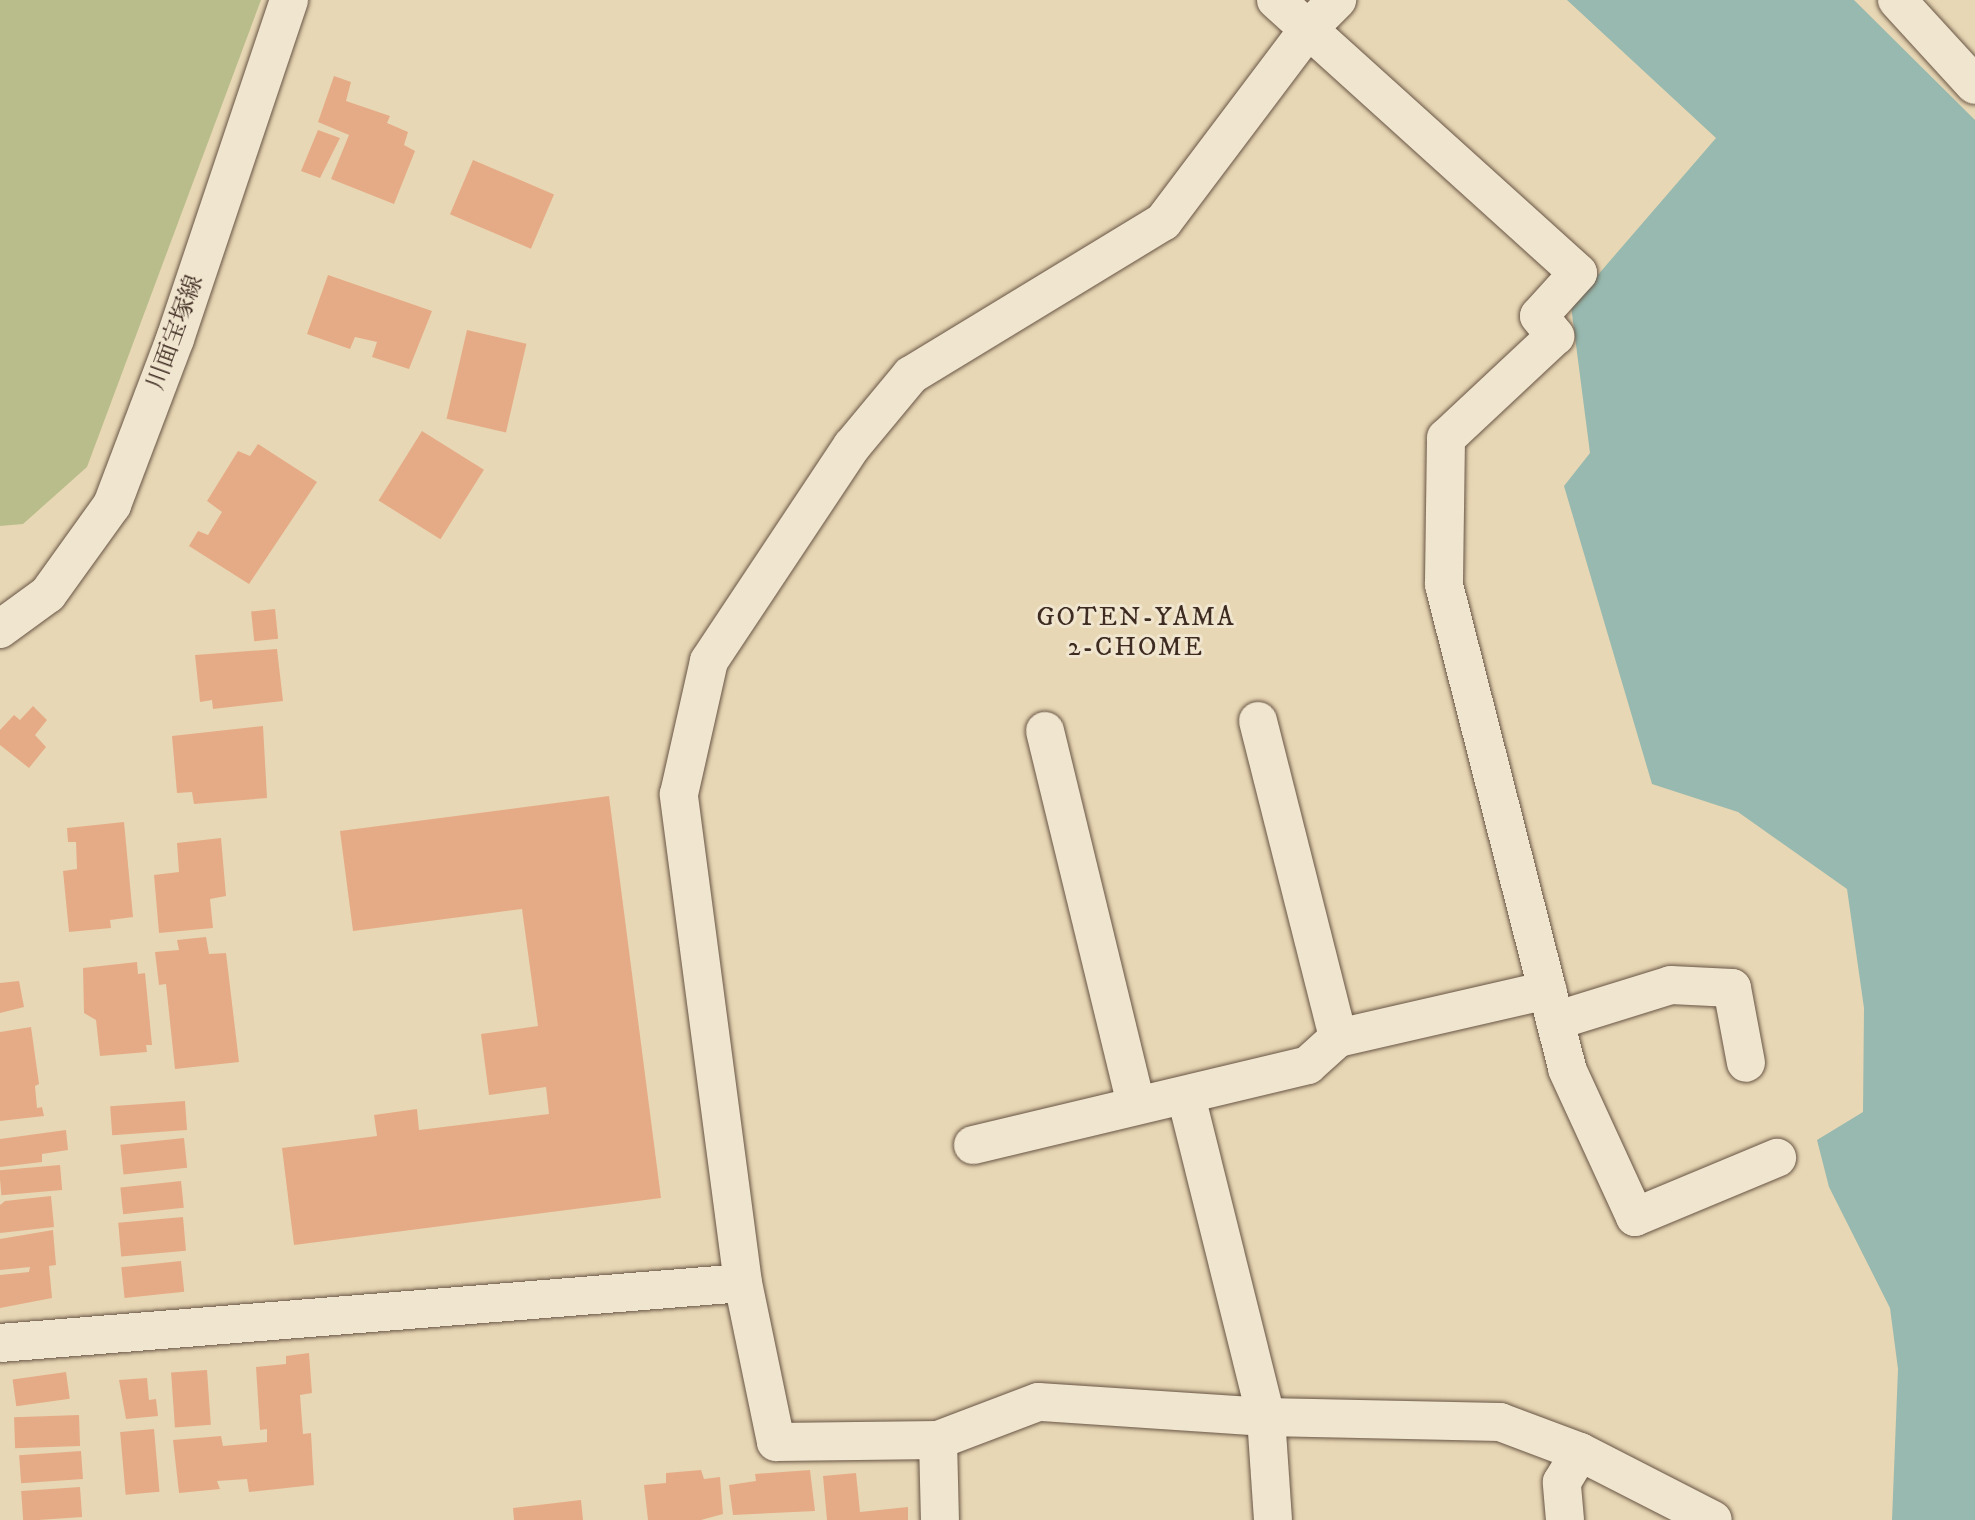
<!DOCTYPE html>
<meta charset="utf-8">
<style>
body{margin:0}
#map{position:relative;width:1975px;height:1520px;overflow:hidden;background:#e8d7b4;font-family:"IM FELL DW Pica","Noto Serif JP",serif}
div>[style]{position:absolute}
.green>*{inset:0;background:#b9bd8b}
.water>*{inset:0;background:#97b9af}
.building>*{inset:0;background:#e5ab87;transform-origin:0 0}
.roads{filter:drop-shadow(0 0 2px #685546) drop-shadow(0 0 2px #685546)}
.minor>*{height:38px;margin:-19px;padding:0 19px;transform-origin:19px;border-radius:19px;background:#f0e5ce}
.tertiary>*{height:38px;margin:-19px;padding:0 19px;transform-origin:19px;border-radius:19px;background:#f0e5ce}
span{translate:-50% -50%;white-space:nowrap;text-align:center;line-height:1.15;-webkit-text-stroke:6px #f0e5ce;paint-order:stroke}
.street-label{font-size:24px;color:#3d2a21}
.neighbourhood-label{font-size:26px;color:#3d2a21;letter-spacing:2px}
</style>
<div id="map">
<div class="green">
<div style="clip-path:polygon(0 0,261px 0,87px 467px,23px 524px,0 526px)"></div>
</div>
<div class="water">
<div style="clip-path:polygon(1567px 0,1854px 0,1975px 120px,1975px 1520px,1892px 1520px,1898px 1369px,1890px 1308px,1829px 1187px,1817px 1140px,1863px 1112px,1864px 1008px,1847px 889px,1738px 812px,1652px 784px,1564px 486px,1590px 453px,1571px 306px,1716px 138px)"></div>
</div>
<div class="building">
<div style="clip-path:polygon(334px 76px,351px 82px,346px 101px,390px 116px,387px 123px,408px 132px,404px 145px,415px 151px,394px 204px,331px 179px,349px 135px,318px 122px)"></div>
<div style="clip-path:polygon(318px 130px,340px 138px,320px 178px,301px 171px)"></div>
<div style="left:473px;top:160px;width:88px;height:59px;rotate:23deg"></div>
<div style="clip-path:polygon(328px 275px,432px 311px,409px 369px,372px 357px,377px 342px,355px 337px,350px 349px,307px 334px)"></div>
<div style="left:467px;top:330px;width:61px;height:91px;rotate:13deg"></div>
<div style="left:422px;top:431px;width:73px;height:82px;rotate:32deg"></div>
<div style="clip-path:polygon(258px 444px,317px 482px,249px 584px,189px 546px,198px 531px,208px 535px,222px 512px,207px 501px,238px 451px,250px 456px)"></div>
<div style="left:275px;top:609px;width:30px;height:24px;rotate:84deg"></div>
<div style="clip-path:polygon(277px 649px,283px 701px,213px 709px,212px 700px,200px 702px,195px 655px)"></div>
<div style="clip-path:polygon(33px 706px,47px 720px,35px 735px,46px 747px,29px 768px,0 745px,0 730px,14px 715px,20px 720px)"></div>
<div style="clip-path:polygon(263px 726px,267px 798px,194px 804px,192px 792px,177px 793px,172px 736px)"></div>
<div style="clip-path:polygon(609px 796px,661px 1198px,294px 1245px,282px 1148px,377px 1136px,374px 1115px,417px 1109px,419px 1130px,549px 1114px,546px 1087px,489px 1095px,481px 1034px,538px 1026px,522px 909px,353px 931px,340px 831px)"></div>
<div style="clip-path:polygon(124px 822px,133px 917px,110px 920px,111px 928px,69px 932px,63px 871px,77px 869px,76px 842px,68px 842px,67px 828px)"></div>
<div style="clip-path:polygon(221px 838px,226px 896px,210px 899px,213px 928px,159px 933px,154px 875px,179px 872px,177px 843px)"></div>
<div style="clip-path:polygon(206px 937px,209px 954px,226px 953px,239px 1062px,175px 1069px,166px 984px,159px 985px,155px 952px,179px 950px,177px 940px)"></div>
<div style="clip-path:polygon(137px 962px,138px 974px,145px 973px,152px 1045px,146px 1045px,147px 1052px,100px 1056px,96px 1020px,84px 1013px,83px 968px)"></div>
<div style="clip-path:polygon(19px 981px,24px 1007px,0 1013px,0 983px)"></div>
<div style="clip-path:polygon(31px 1027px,39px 1084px,35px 1086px,37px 1108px,42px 1107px,44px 1116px,0 1121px,0 1032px)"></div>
<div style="left:185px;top:1101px;width:29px;height:75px;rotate:86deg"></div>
<div style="clip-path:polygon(66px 1130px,68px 1150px,42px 1154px,42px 1162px,0 1167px,0 1139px)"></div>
<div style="left:184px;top:1138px;width:30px;height:64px;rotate:84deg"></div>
<div style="left:60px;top:1165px;width:25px;height:61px;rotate:85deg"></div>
<div style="left:181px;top:1181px;width:27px;height:61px;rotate:84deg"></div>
<div style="clip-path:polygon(51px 1196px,54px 1227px,0 1233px,0 1205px,5px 1201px)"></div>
<div style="left:183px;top:1217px;width:34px;height:65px;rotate:85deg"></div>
<div style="clip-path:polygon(53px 1230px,56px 1265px,49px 1266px,52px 1298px,0 1308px,0 1275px,29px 1272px,30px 1267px,0 1270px,0 1239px)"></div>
<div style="left:181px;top:1261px;width:31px;height:60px;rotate:84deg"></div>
<div style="clip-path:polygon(309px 1353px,312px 1393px,300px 1395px,303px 1434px,311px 1433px,314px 1485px,249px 1492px,247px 1479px,217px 1481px,220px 1489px,179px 1493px,173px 1440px,221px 1436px,223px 1446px,267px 1442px,267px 1429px,260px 1430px,256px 1367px,286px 1364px,286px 1356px)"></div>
<div style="left:207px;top:1370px;width:55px;height:36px;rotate:86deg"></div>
<div style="left:66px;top:1372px;width:27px;height:54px;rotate:82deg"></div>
<div style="clip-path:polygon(147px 1378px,149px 1400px,156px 1399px,158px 1416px,126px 1419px,119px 1380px)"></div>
<div style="left:79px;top:1415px;width:31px;height:65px;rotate:88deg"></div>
<div style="left:154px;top:1429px;width:63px;height:34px;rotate:85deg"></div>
<div style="left:81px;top:1451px;width:28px;height:62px;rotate:86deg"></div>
<div style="clip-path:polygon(701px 1470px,704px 1479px,720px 1477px,723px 1514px,701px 1520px,648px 1520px,644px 1485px,666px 1483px,666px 1473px)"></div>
<div style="clip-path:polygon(810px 1470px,815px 1511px,733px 1515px,729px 1485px,756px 1481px,755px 1474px)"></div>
<div style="clip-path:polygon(856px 1473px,860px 1512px,908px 1507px,908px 1520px,827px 1520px,823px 1476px)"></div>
<div style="left:80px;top:1487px;width:30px;height:59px;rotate:86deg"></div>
<div style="clip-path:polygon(581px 1500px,583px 1520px,514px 1520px,513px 1508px)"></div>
</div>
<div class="roads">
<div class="minor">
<div style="left:1276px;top:0;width:407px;rotate:42.1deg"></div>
<div style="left:1578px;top:273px;width:58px;rotate:132.2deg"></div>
<div style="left:1539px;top:316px;width:26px;rotate:51deg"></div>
<div style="left:1555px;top:336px;width:149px;rotate:136.9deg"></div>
<div style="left:1446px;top:438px;width:147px;rotate:90.8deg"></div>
<div style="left:1444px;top:585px;width:499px;rotate:75.7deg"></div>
<div style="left:1567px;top:1069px;width:163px;rotate:65.3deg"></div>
<div style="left:1635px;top:1217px;width:154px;rotate:-22.6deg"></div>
<div style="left:1897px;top:0;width:115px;rotate:47.5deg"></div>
<div style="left:1258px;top:721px;width:327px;rotate:75.8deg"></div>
<div style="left:1045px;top:731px;width:385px;rotate:76.3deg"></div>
<div style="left:1555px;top:1021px;width:121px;rotate:-17.2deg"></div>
<div style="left:1671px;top:985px;width:61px;rotate:2.8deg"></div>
<div style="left:1732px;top:988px;width:76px;rotate:79.4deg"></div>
<div style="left:1186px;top:1096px;width:331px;rotate:76deg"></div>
<div style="left:1266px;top:1417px;width:228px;rotate:-176.2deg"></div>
<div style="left:1038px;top:1402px;width:107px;rotate:159.2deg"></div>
<div style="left:938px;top:1440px;width:162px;rotate:179.3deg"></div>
<div style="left:776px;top:1442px;width:162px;rotate:-101.7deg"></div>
<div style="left:743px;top:1283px;width:493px;rotate:-97.5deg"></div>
<div style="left:679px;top:794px;width:136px;rotate:-77.3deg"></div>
<div style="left:709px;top:661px;width:258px;rotate:-56.4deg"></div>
<div style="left:852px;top:446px;width:92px;rotate:-50.3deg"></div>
<div style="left:911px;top:375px;width:295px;rotate:-31.3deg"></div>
<div style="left:1163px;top:222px;width:243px;rotate:-53deg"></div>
<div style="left:1309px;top:28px;width:40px;rotate:-45deg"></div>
<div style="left:973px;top:1145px;width:344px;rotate:-13.4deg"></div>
<div style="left:1308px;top:1065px;width:40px;rotate:-42deg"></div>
<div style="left:1338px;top:1038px;width:215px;rotate:-12.9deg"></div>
<div style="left:0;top:1343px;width:745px;rotate:-4.62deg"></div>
<div style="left:938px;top:1440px;width:80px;rotate:88.6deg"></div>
<div style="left:1273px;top:1520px;width:103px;rotate:-93.9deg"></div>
<div style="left:1266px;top:1417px;width:234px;rotate:1.2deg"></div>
<div style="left:1500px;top:1422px;width:85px;rotate:20.6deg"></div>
<div style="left:1565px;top:1520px;width:38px;rotate:-95deg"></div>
<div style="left:1562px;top:1482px;width:35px;rotate:-59deg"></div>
<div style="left:1580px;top:1452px;width:149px;rotate:27.1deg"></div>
</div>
<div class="tertiary">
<div style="left:0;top:629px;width:59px;rotate:-36.1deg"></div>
<div style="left:48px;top:594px;width:110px;rotate:-54.3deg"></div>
<div style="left:112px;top:505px;width:178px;rotate:-69.2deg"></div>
<div style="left:175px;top:339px;width:358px;rotate:-71.4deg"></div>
</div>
</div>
<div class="street-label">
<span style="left:176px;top:333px;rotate:-70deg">川面宝塚線</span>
</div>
<div class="neighbourhood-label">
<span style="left:1136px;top:633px">GOTEN-YAMA<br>2-CHOME</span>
</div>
</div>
